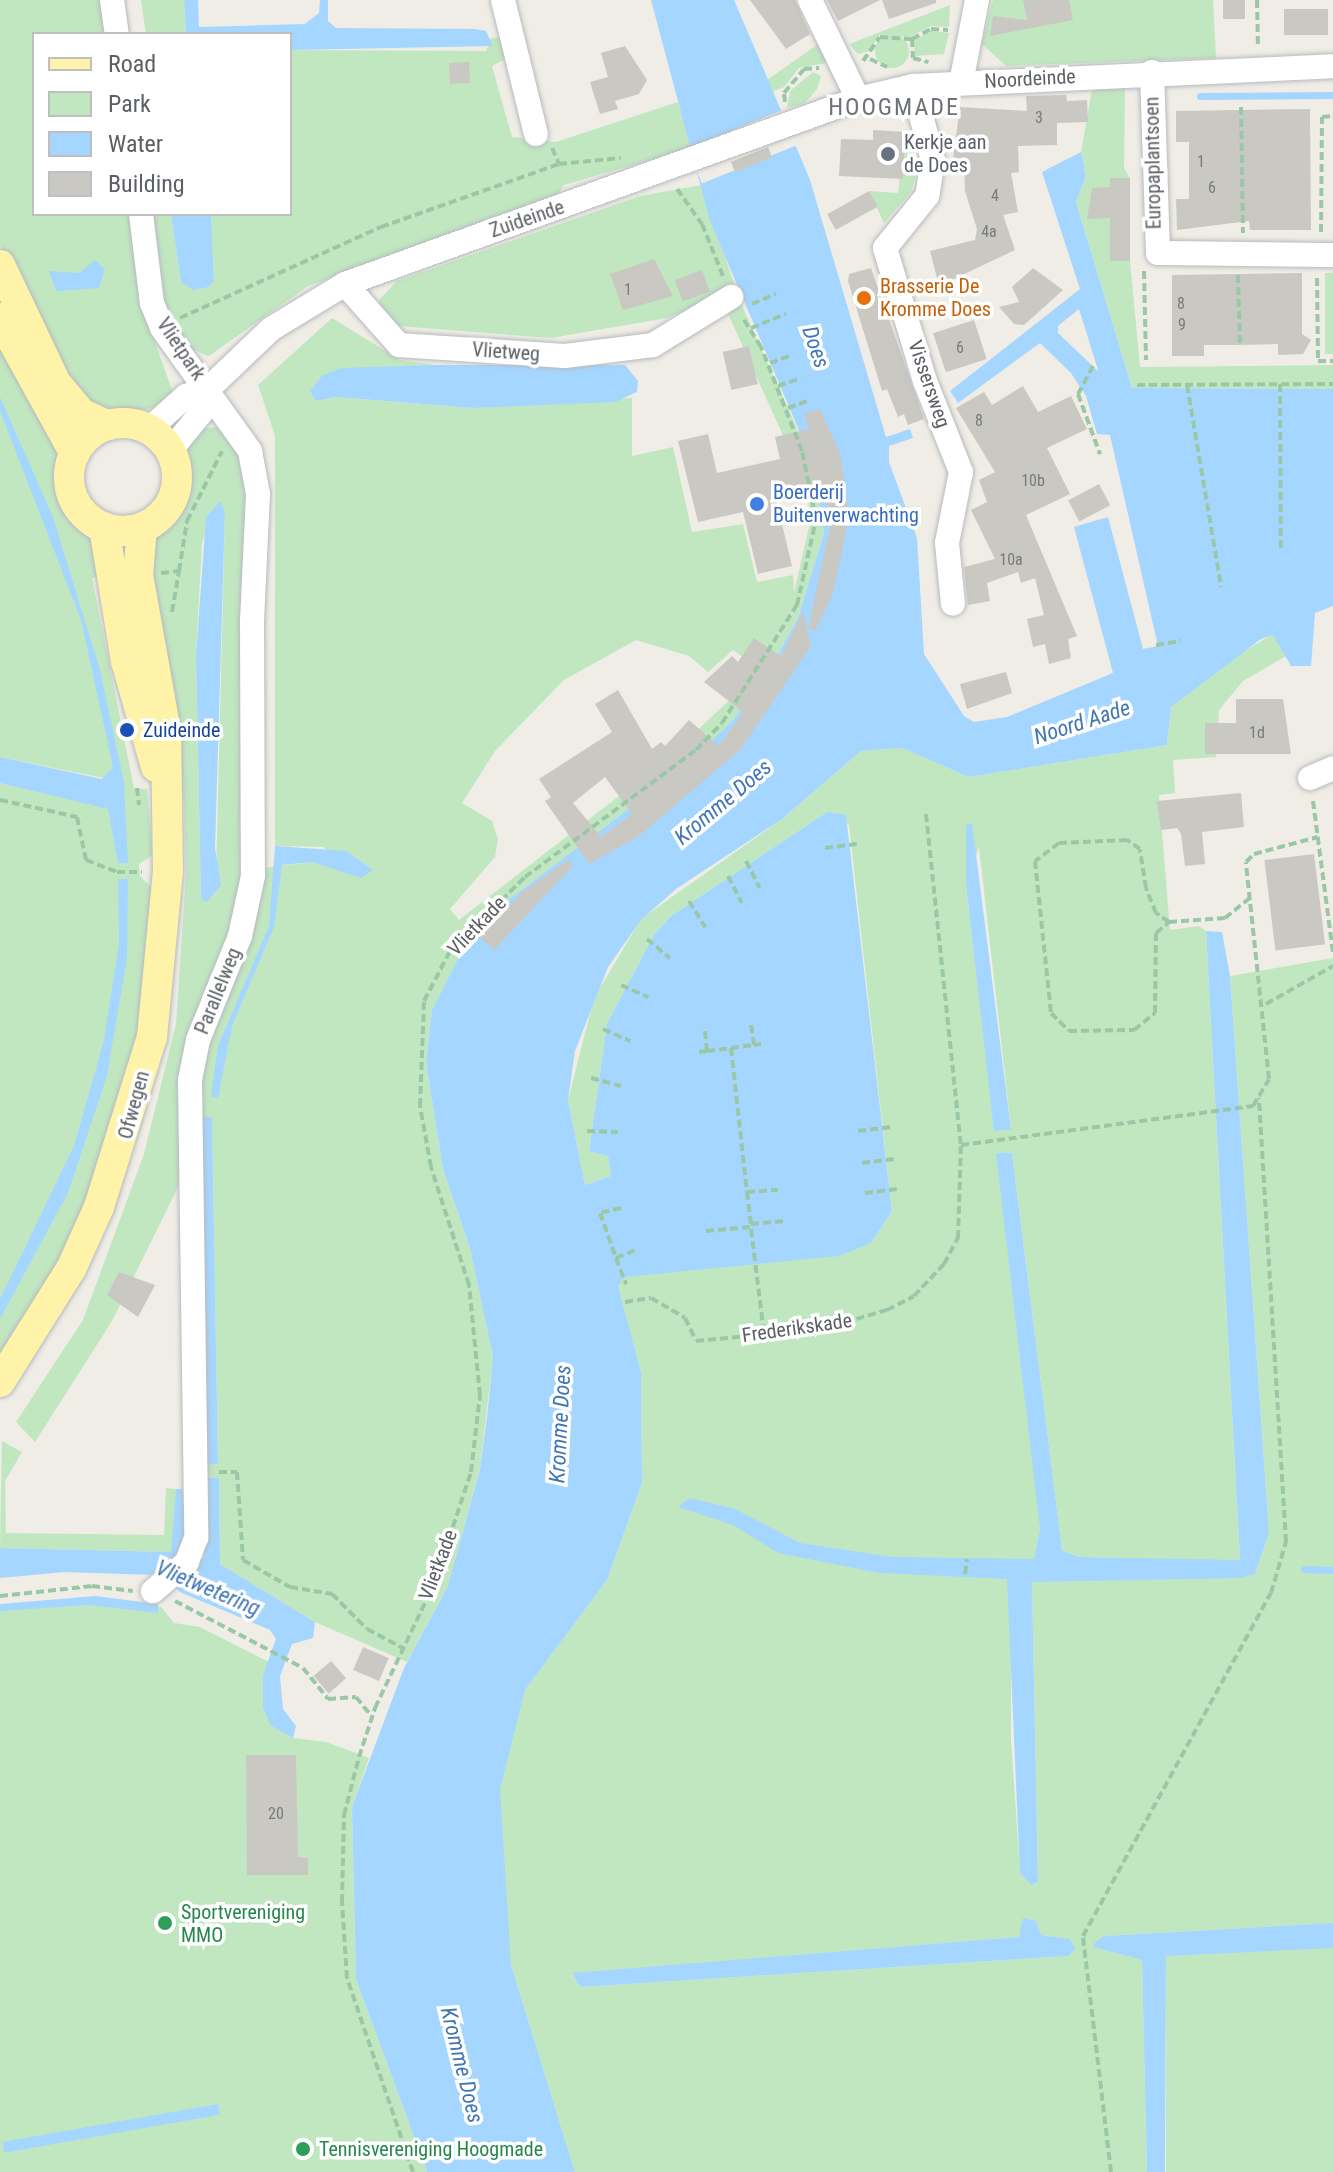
<!DOCTYPE html>
<style>
body{margin:0}
#map{position:relative;width:1333px;height:2172px;overflow:hidden;background:#efede5;font-family:"Roboto Condensed",sans-serif}
div>[style]{position:absolute}
.green>*{inset:0;background:#c1e7c1;transform-origin:0 0}
.round{border-radius:50%}
.water>*{inset:0;background:#a5d6ff;transform-origin:0 0}
.pier>*{inset:0;background:#efede5;transform-origin:0 0}
.stream>*{height:7px;margin:-3.5px;padding:0 3.5px;transform-origin:3.5px;border-radius:3.5px;background:#a5d6ff}
.building>*{inset:0;background:#cac8c2;transform-origin:0 0}
.path>*{height:4px;margin-top:-2px;transform-origin:0;background:repeating-linear-gradient(90deg,#9ac8a7 0 8px,transparent 0 12px)}
.roads{filter:drop-shadow(0 0 2px #b7babf) drop-shadow(0 0 2px #b7babf)}
.minor>*{height:24px;margin:-12px;padding:0 12px;transform-origin:12px;border-radius:12px;background:#fff}
.major>*{height:30px;margin:-15px;padding:0 15px;transform-origin:15px;border-radius:15px;background:#fff3aa}
.major>.ring{margin:-15px;padding:0;box-sizing:content-box;background:none;border:30px solid #fff3aa;border-radius:50%}
.dots>*{width:22px;height:22px;translate:-50% -50%;box-sizing:border-box;border:4px solid #fff;border-radius:50%}
span{translate:-50% -50%;white-space:nowrap;text-align:center;line-height:1.15;-webkit-text-stroke:7px #fff;paint-order:stroke}
.number-label{font-size:16px;color:#787a7c}
.number-label span{-webkit-text-stroke-width:0}
.street-label{font-size:20px;color:#5c6065}
.worship-label{font-size:20px;color:#5b616d}
.left{translate:0 -50%;text-align:left}
.food-label{font-size:20px;color:#c56008}
.shop-label{font-size:20px;color:#366cbe}
.transit-label{font-size:20px;color:#164399}
.leisure-label{font-size:20px;color:#27864d}
.water-label{font-size:22px;color:#4076b3;font-style:italic}
.quarter-label{font-size:24px;color:#6d7277;letter-spacing:2px}
.legend{position:absolute;left:32px;top:32px;width:260px;height:184px;box-sizing:border-box;background:#fff;border:2px solid #bebfc1;margin:0;padding:10px 14px;list-style:none;font-size:24px;color:#5c6065}
.legend li{display:flex;align-items:center;gap:16px;height:40px}
.legend b{width:40px;border:2px solid #bebfc1}
</style>
<div id="map">
<div class="green">
<div style="clip-path:polygon(0 0,105px 0,110px 34px,34px 34px,34px 214px,132px 214px,151px 331px,173px 393px,159px 407px,105px 415px,57px 368px,0 245px)"></div>
<div style="clip-path:polygon(141px 0,184px 0,186px 34px,146px 34px)"></div>
<div style="clip-path:polygon(993px 0,1213px 0,1216px 58px,1006px 66px,982px 44px)"></div>
<div style="clip-path:polygon(950px 5px,949px 27px,931px 26px,910px 37px,879px 35px,869px 51px,858px 54px,849px 44px)"></div>
<div style="clip-path:polygon(931px 31px,949px 33px,944px 54px,915px 56px,914px 40px)"></div>
<div class="round" style="left:875px;top:34px;width:34px;height:34px"></div>
<div style="clip-path:polygon(506px 37px,511px 56px,492px 66px,512px 137px,556px 142px,678px 102px,692px 148px,564px 185px,553px 201px,308px 286px,209px 356px,188px 348px,164px 301px,153px 214px,171px 214px,181px 282px,214px 281px,211px 214px,290px 214px,290px 50px,486px 51px,491px 38px)"></div>
<div style="clip-path:polygon(821px 42px,826px 63px,799px 68px,784px 87px,772px 92px,767px 80px)"></div>
<div style="clip-path:polygon(813px 72px,821px 76px,817px 89px,805px 103px,787px 108px,790px 91px)"></div>
<div style="clip-path:polygon(1093px 84px,1125px 84px,1124px 168px,1130px 178px,1110px 178px,1110px 260px,1130px 261px,1140px 367px,1333px 365px,1333px 389px,1132px 388px,1076px 202px,1086px 176px,1081px 152px)"></div>
<div style="clip-path:polygon(905px 131px,914px 131px,916px 174px,911px 192px,884px 223px,869px 191px,898px 193px)"></div>
<div style="clip-path:polygon(evenodd,701px 185px,741px 304px,815px 468px,824px 533px,798px 618px,762px 683px,731px 722px,685px 766px,494px 911px,466px 943px,432px 1010px,426px 1062px,443px 1169px,470px 1248px,493px 1357px,480px 1468px,448px 1586px,407px 1662px,315px 1622px,220px 1564px,219px 1478px,206px 1478px,207px 1464px,218px 1463px,212px 1117px,200px 1131px,197px 1081px,262px 868px,312px 862px,355px 874px,323px 847px,275px 846px,275px 436px,258px 385px,332px 318px,400px 360px,436px 365px,398px 369px,316px 401px,336px 397px,473px 408px,632px 398px,632px 456px,673px 447px,692px 532px,743px 524px,757px 582px,793px 575px,794px 592px,811px 519px,805px 484px,720px 296px,667px 318px,551px 338px,398px 326px,383px 316px,379px 300px,397px 281px,640px 196px,701px 185px,636px 640px,689px 656px,708px 672px,733px 650px,754px 666px,739px 691px,668px 758px,459px 920px,450px 909px,495px 857px,498px 839px,492px 821px,462px 803px,495px 751px,564px 680px,636px 640px)"></div>
<div style="left:1325px;top:273px;width:8px;height:81px"></div>
<div style="clip-path:polygon(0 333px,59px 448px,57px 486px,67px 512px,93px 538px,106px 574px,92px 578px,134px 788px,147px 789px,153px 855px,139px 864px,140px 876px,154px 890px,141px 1031px,120px 1121px,64px 1262px,0 1362px,0 783px,125px 812px,123px 782px,0 757px)"></div>
<div style="clip-path:polygon(evenodd,217px 427px,225px 429px,251px 480px,245px 856px,230px 937px,183px 1177px,112px 1321px,35px 1442px,16px 1422px,83px 1320px,144px 1154px,176px 1024px,186px 874px,184px 800px,171px 692px,145px 567px,152px 534px,181px 500px,187px 446px,200px 429px,217px 427px,219px 501px,225px 511px,216px 878px,201px 899px,196px 655px,202px 542px,219px 501px)"></div>
<div style="clip-path:polygon(evenodd,1273px 634px,1286px 656px,1243px 681px,1219px 710px,1216px 757px,1173px 760px,1175px 793px,1159px 795px,1170px 930px,1199px 926px,1206px 931px,1240px 1561px,1078px 1557px,1062px 1550px,1012px 1153px,1040px 1529px,1034px 1559px,1255px 1574px,1269px 1533px,1230px 976px,1333px 958px,1333px 1923px,1104px 1936px,1095px 1942px,1094px 1947px,1142px 1960px,1147px 2172px,575px 2172px,511px 1965px,500px 1851px,500px 1789px,509px 1746px,525px 1690px,607px 1580px,642px 1483px,641px 1372px,618px 1286px,624px 1277px,871px 1243px,892px 1211px,849px 825px,827px 812px,671px 916px,653px 936px,607px 1024px,589px 1151px,608px 1156px,611px 1176px,585px 1185px,568px 1100px,594px 998px,641px 919px,782px 819px,861px 751px,902px 748px,969px 777px,1167px 745px,1171px 707px,1220px 666px,1273px 634px,979px 847px,1011px 1128px,995px 1131px,966px 884px,979px 847px,1273px 634px,1032px 1583px,1038px 1881px,1031px 1885px,1020px 1873px,1011px 1739px,1011px 1587px,1032px 1583px,1273px 634px,1024px 1918px,1041px 1935px,1069px 1939px,1068px 1956px,580px 1987px,572px 1974px,1019px 1937px,1024px 1918px)"></div>
<div style="clip-path:polygon(2px 1441px,22px 1452px,5px 1481px,6px 1533px,164px 1535px,166px 1488px,176px 1489px,175px 1547px,171px 1552px,0 1548px)"></div>
<div style="clip-path:polygon(107px 1600px,161px 1607px,174px 1623px,200px 1627px,269px 1662px,263px 1675px,271px 1726px,293px 1738px,326px 1742px,369px 1758px,352px 1807px,356px 1979px,427px 2172px,0 2172px,0 1605px)"></div>
<div style="left:1333px;top:1948px;width:224px;height:167px;rotate:90deg"></div>
</div>
<div class="water">
<div style="clip-path:polygon(184px 0,198px 0,199px 27px,305px 24px,319px 13px,320px 0,328px 0,328px 21px,336px 28px,475px 29px,486px 31px,493px 46px,290px 50px,290px 34px,186px 34px)"></div>
<div style="clip-path:polygon(evenodd,651px 0,734px 0,764px 70px,810px 180px,886px 437px,910px 429px,913px 438px,889px 446px,889px 462px,917px 538px,924px 654px,964px 716px,974px 722px,1007px 717px,1113px 673px,1074px 527px,1108px 517px,1143px 649px,1158px 646px,1110px 435px,1097px 434px,1086px 396px,1071px 373px,1040px 343px,958px 403px,950px 391px,1080px 289px,1042px 172px,1081px 152px,1086px 176px,1076px 202px,1132px 388px,1333px 389px,1333px 606px,1315px 613px,1311px 666px,1291px 666px,1273px 635px,1261px 639px,1171px 707px,1167px 745px,969px 777px,902px 748px,861px 751px,782px 819px,676px 889px,641px 920px,608px 967px,575px 1051px,568px 1100px,585px 1185px,611px 1176px,608px 1156px,589px 1151px,607px 1024px,653px 936px,671px 916px,827px 812px,846px 815px,892px 1211px,871px 1243px,839px 1256px,625px 1277px,618px 1286px,641px 1372px,642px 1483px,607px 1580px,525px 1690px,500px 1789px,511px 1965px,575px 2172px,427px 2172px,356px 1979px,352px 1807px,404px 1668px,448px 1586px,480px 1469px,487px 1417px,493px 1357px,470px 1248px,443px 1169px,426px 1062px,432px 1010px,466px 943px,494px 911px,685px 766px,731px 722px,762px 683px,798px 618px,824px 533px,815px 468px,710px 221px,651px 0,1079px 309px,1098px 370px,1098px 371px,1058px 333px,1058px 326px,1079px 309px)"></div>
<div style="clip-path:polygon(171px 214px,211px 214px,214px 281px,208px 287px,193px 290px,181px 282px)"></div>
<div style="clip-path:polygon(95px 260px,105px 269px,99px 288px,56px 291px,49px 271px,79px 273px)"></div>
<div style="clip-path:polygon(436px 365px,625px 365px,638px 381px,637px 392px,615px 402px,473px 408px,336px 397px,316px 401px,310px 391px,322px 376px,341px 368px)"></div>
<div style="clip-path:polygon(0 397px,53px 517px,100px 670px,124px 782px,128px 863px,118px 863px,108px 809px,0 783px,0 757px,102px 779px,113px 767px,81px 620px,0 411px)"></div>
<div style="clip-path:polygon(220px 501px,225px 511px,215px 848px,221px 885px,207px 902px,201px 899px,196px 655px,206px 517px)"></div>
<div style="clip-path:polygon(972px 823px,1011px 1129px,994px 1131px,966px 884px,966px 825px)"></div>
<div style="clip-path:polygon(275px 846px,346px 851px,373px 870px,361px 878px,312px 862px,282px 865px,274px 927px,232px 1026px,218px 1098px,211px 1096px,218px 1046px,269px 926px)"></div>
<div style="clip-path:polygon(118px 879px,128px 879px,127px 958px,107px 1076px,68px 1193px,0 1319px,0 1299px,74px 1146px,104px 1040px,119px 943px)"></div>
<div style="clip-path:polygon(1206px 931px,1222px 932px,1230px 976px,1269px 1533px,1255px 1574px,1240px 1578px,1032px 1582px,1038px 1882px,1031px 1885px,1020px 1873px,1007px 1579px,880px 1573px,778px 1553px,733px 1525px,678px 1507px,690px 1498px,735px 1509px,800px 1543px,892px 1557px,1034px 1559px,1040px 1529px,996px 1153px,1012px 1153px,1062px 1550px,1078px 1557px,1240px 1560px)"></div>
<div style="left:212px;top:1117px;width:347px;height:18px;rotate:89deg"></div>
<div style="clip-path:polygon(206px 1478px,219px 1478px,220px 1564px,315px 1622px,313px 1638px,292px 1644px,280px 1676px,283px 1709px,296px 1726px,293px 1738px,271px 1726px,263px 1708px,263px 1675px,276px 1639px,270px 1630px,182px 1593px,156px 1575px,64px 1572px,0 1578px,0 1548px,171px 1552px,176px 1489px,182px 1489px,189px 1570px,204px 1557px)"></div>
<div style="clip-path:polygon(95px 1596px,158px 1604px,158px 1613px,87px 1605px,0 1611px,0 1604px)"></div>
<div style="clip-path:polygon(1023px 1918px,1036px 1921px,1041px 1935px,1069px 1939px,1076px 1948px,1068px 1956px,580px 1987px,572px 1973px,1019px 1937px)"></div>
<div style="clip-path:polygon(1333px 1923px,1333px 1948px,1166px 1956px,1165px 2172px,1147px 2172px,1142px 1960px,1093px 1947px,1095px 1942px,1104px 1936px)"></div>
<div style="left:218px;top:2104px;width:11px;height:219px;rotate:80deg"></div>
</div>
<div class="pier">
<div style="left:785px;top:109px;width:38px;height:105px;rotate:68deg"></div>
</div>
<div class="stream">
<div style="left:1200px;top:96px;width:133px;rotate:-0.4deg"></div>
<div style="left:1304px;top:1569px;width:29px;rotate:2deg"></div>
</div>
<div class="building">
<div style="clip-path:polygon(750px 0,795px 0,810px 34px,786px 49px)"></div>
<div style="clip-path:polygon(827px 0,880px 0,838px 21px)"></div>
<div style="clip-path:polygon(882px 0,936px 0,936px 3px,889px 19px)"></div>
<div style="clip-path:polygon(1023px 0,1069px 0,1073px 20px,990px 36px,993px 16px,1027px 20px)"></div>
<div style="left:1223px;top:0;width:22px;height:19px"></div>
<div style="left:1328px;top:9px;width:26px;height:44px;rotate:90deg"></div>
<div style="clip-path:polygon(625px 46px,647px 80px,639px 94px,615px 101px,618px 109px,600px 114px,590px 82px,608px 77px,601px 53px)"></div>
<div style="left:469px;top:62px;width:21px;height:20px;rotate:87deg"></div>
<div style="clip-path:polygon(1066px 95px,1067px 101px,1087px 100px,1088px 122px,1057px 123px,1057px 145px,1018px 146px,1019px 172px,1011px 173px,1018px 212px,1003px 215px,1015px 250px,939px 286px,930px 251px,975px 240px,977px 229px,965px 191px,964px 159px,953px 158px,960px 107px,1027px 111px,1026px 96px)"></div>
<div style="clip-path:polygon(1310px 109px,1311px 230px,1250px 230px,1249px 221px,1177px 230px,1176px 199px,1189px 199px,1189px 142px,1176px 142px,1176px 111px)"></div>
<div style="clip-path:polygon(873px 130px,905px 132px,903px 179px,839px 176px,841px 139px,873px 140px)"></div>
<div style="left:768px;top:147px;width:11px;height:40px;rotate:68deg"></div>
<div style="clip-path:polygon(1110px 178px,1130px 178px,1130px 261px,1110px 261px,1110px 218px,1087px 219px,1092px 188px,1110px 187px)"></div>
<div style="left:869px;top:191px;width:18px;height:48px;rotate:61deg"></div>
<div style="clip-path:polygon(654px 259px,673px 296px,623px 310px,610px 274px)"></div>
<div style="clip-path:polygon(871px 268px,924px 419px,908px 425px,904px 414px,898px 417px,887px 389px,882px 391px,848px 281px,849px 274px)"></div>
<div style="clip-path:polygon(1033px 268px,1063px 290px,1024px 325px,1014px 324px,999px 307px,1019px 302px,1012px 287px)"></div>
<div style="left:702px;top:270px;width:23px;height:29px;rotate:70deg"></div>
<div style="clip-path:polygon(1302px 273px,1302px 334px,1311px 340px,1303px 354px,1278px 355px,1278px 344px,1234px 345px,1204px 345px,1204px 356px,1172px 356px,1172px 275px)"></div>
<div style="left:974px;top:320px;width:41px;height:43px;rotate:72deg"></div>
<div style="left:749px;top:346px;width:39px;height:27px;rotate:77deg"></div>
<div style="clip-path:polygon(1023px 386px,1038px 412px,1071px 396px,1087px 429px,1047px 448px,1070px 494px,1026px 515px,1077px 636px,1068px 639px,1071px 658px,1049px 664px,1045px 644px,1033px 647px,1027px 619px,1044px 615px,1035px 578px,1021px 583px,1018px 572px,987px 583px,990px 601px,968px 605px,964px 567px,995px 559px,971px 510px,987px 502px,979px 480px,995px 472px,956px 408px,984px 392px,992px 405px)"></div>
<div style="clip-path:polygon(820px 409px,841px 456px,849px 518px,833px 593px,815px 631px,808px 628px,830px 527px,825px 488px,776px 499px,792px 566px,758px 574px,743px 512px,698px 522px,678px 441px,708px 434px,717px 473px,780px 459px,775px 437px,809px 429px,804px 414px)"></div>
<div style="left:1099px;top:484px;width:24px;height:35px;rotate:62deg"></div>
<div style="clip-path:polygon(evenodd,803px 611px,811px 646px,740px 750px,639px 836px,589px 864px,545px 801px,551px 797px,539px 779px,612px 732px,595px 704px,618px 690px,652px 749px,661px 742px,665px 746px,689px 720px,719px 746px,743px 712px,704px 682px,732px 656px,738px 662px,754px 638px,781px 656px,803px 611px,605px 777px,632px 814px,601px 837px,573px 803px,605px 777px)"></div>
<div style="clip-path:polygon(1006px 672px,1012px 693px,967px 709px,960px 684px)"></div>
<div style="clip-path:polygon(1236px 699px,1283px 699px,1291px 754px,1205px 754px,1205px 723px,1236px 723px)"></div>
<div style="clip-path:polygon(1241px 793px,1244px 827px,1202px 832px,1205px 864px,1185px 866px,1181px 834px,1177px 828px,1161px 830px,1157px 801px)"></div>
<div style="left:1314px;top:854px;width:91px;height:50px;rotate:83deg"></div>
<div style="clip-path:polygon(568px 860px,573px 866px,494px 950px,479px 937px,522px 892px)"></div>
<div style="clip-path:polygon(119px 1272px,155px 1285px,138px 1317px,107px 1295px)"></div>
<div style="left:363px;top:1647px;width:28px;height:25px;rotate:23deg"></div>
<div style="left:331px;top:1661px;width:23px;height:23px;rotate:49deg"></div>
<div style="clip-path:polygon(246px 1755px,296px 1755px,298px 1857px,308px 1858px,308px 1875px,247px 1875px)"></div>
</div>
<div class="path">
<div style="left:1257px;top:0;width:47px;rotate:88.8deg"></div>
<div style="left:912px;top:39px;width:19px;rotate:87deg"></div>
<div style="left:913px;top:58px;width:16px;rotate:15deg"></div>
<div style="left:870px;top:59px;width:19px;rotate:25deg"></div>
<div style="left:863px;top:61px;width:29px;rotate:-55deg"></div>
<div style="left:880px;top:37px;width:32px;rotate:4deg"></div>
<div style="left:912px;top:39px;width:21px;rotate:-28deg"></div>
<div style="left:931px;top:29px;width:17px;rotate:3deg"></div>
<div style="left:785px;top:102px;width:9px;rotate:-96deg"></div>
<div style="left:784px;top:93px;width:31px;rotate:-50deg"></div>
<div style="left:804px;top:69px;width:15px;rotate:-4deg"></div>
<div style="left:1241px;top:107px;width:126px;rotate:89.1deg"></div>
<div style="left:552px;top:148px;width:17px;rotate:66deg"></div>
<div style="left:559px;top:164px;width:62px;rotate:-5.5deg"></div>
<div style="left:677px;top:189px;width:43px;rotate:54.5deg"></div>
<div style="left:702px;top:224px;width:56px;rotate:68deg"></div>
<div style="left:1321px;top:232px;width:115px;rotate:-89.5deg"></div>
<div style="left:1322px;top:117px;width:11px;rotate:-5deg"></div>
<div style="left:1144px;top:271px;width:89px;rotate:88.7deg"></div>
<div style="left:1238px;top:275px;width:70px;rotate:88.4deg"></div>
<div style="left:1317px;top:278px;width:83px;rotate:89.3deg"></div>
<div style="left:1318px;top:361px;width:15px"></div>
<div style="left:752px;top:304px;width:26px;rotate:-23deg"></div>
<div style="left:180px;top:318px;width:221px;rotate:-24.4deg"></div>
<div style="left:381px;top:227px;width:189px;rotate:-19.5deg"></div>
<div style="left:751px;top:328px;width:38px;rotate:-22deg"></div>
<div style="left:770px;top:363px;width:23px;rotate:-20deg"></div>
<div style="left:1093px;top:366px;width:32px;rotate:118deg"></div>
<div style="left:1078px;top:394px;width:64px;rotate:69.9deg"></div>
<div style="left:1280px;top:384px;width:165px;rotate:89.7deg"></div>
<div style="left:1137px;top:385px;width:196px;rotate:-0.3deg"></div>
<div style="left:1187px;top:385px;width:205px;rotate:80.4deg"></div>
<div style="left:778px;top:386px;width:24px;rotate:-19deg"></div>
<div style="left:788px;top:408px;width:23px;rotate:-20deg"></div>
<div style="left:161px;top:573px;width:18px;rotate:-6deg"></div>
<div style="left:179px;top:571px;width:51px;rotate:-80.9deg"></div>
<div style="left:187px;top:521px;width:78px;rotate:-63.4deg"></div>
<div style="left:172px;top:612px;width:42px;rotate:-80.3deg"></div>
<div style="left:1156px;top:645px;width:25px;rotate:-9deg"></div>
<div style="left:137px;top:788px;width:17px;rotate:83deg"></div>
<div style="left:0;top:800px;width:79px;rotate:12.4deg"></div>
<div style="left:77px;top:817px;width:44px;rotate:78.2deg"></div>
<div style="left:86px;top:860px;width:33px;rotate:21deg"></div>
<div style="left:117px;top:872px;width:25px"></div>
<div style="left:1313px;top:801px;width:153px;rotate:82.5deg"></div>
<div style="left:926px;top:814px;width:333px;rotate:84deg"></div>
<div style="left:961px;top:1145px;width:295px;rotate:-7.6deg"></div>
<div style="left:1253px;top:1106px;width:31px;rotate:-59deg"></div>
<div style="left:1269px;top:1079px;width:218px;rotate:-96.1deg"></div>
<div style="left:1246px;top:862px;width:11px;rotate:-45deg"></div>
<div style="left:1254px;top:854px;width:66px;rotate:-14.9deg"></div>
<div style="left:825px;top:848px;width:32px;rotate:-7deg"></div>
<div style="left:746px;top:861px;width:30px;rotate:63deg"></div>
<div style="left:728px;top:876px;width:30px;rotate:63deg"></div>
<div style="left:689px;top:901px;width:31px;rotate:58deg"></div>
<div style="left:1169px;top:922px;width:16px;rotate:-145deg"></div>
<div style="left:1156px;top:913px;width:27px;rotate:-112deg"></div>
<div style="left:1146px;top:888px;width:39px;rotate:-99deg"></div>
<div style="left:1140px;top:849px;width:16px;rotate:-145deg"></div>
<div style="left:1127px;top:840px;width:68px;rotate:177.5deg"></div>
<div style="left:1059px;top:843px;width:30px;rotate:143deg"></div>
<div style="left:1035px;top:861px;width:153px;rotate:84deg"></div>
<div style="left:1051px;top:1013px;width:25px;rotate:45deg"></div>
<div style="left:1069px;top:1031px;width:65px;rotate:-0.9deg"></div>
<div style="left:1134px;top:1030px;width:27px;rotate:-39deg"></div>
<div style="left:1155px;top:1013px;width:80px;rotate:-89.3deg"></div>
<div style="left:1156px;top:933px;width:17px;rotate:-40deg"></div>
<div style="left:1169px;top:922px;width:56px;rotate:-4.1deg"></div>
<div style="left:1225px;top:918px;width:33px;rotate:-39deg"></div>
<div style="left:647px;top:939px;width:30px;rotate:40deg"></div>
<div style="left:621px;top:985px;width:30px;rotate:24deg"></div>
<div style="left:1266px;top:1004px;width:77px;rotate:-29.6deg"></div>
<div style="left:751px;top:1025px;width:20px;rotate:81deg"></div>
<div style="left:754px;top:1045px;width:7px;rotate:-8deg"></div>
<div style="left:603px;top:1029px;width:30px;rotate:24deg"></div>
<div style="left:705px;top:1031px;width:20px;rotate:84deg"></div>
<div style="left:707px;top:1051px;width:47px;rotate:-7.3deg"></div>
<div style="left:731px;top:1048px;width:145px;rotate:83.7deg"></div>
<div style="left:747px;top:1192px;width:31px;rotate:-4deg"></div>
<div style="left:699px;top:1052px;width:8px;rotate:-7deg"></div>
<div style="left:591px;top:1078px;width:31px;rotate:15deg"></div>
<div style="left:587px;top:1131px;width:31px;rotate:2deg"></div>
<div style="left:858px;top:1131px;width:33px;rotate:-7deg"></div>
<div style="left:862px;top:1163px;width:32px;rotate:-7deg"></div>
<div style="left:747px;top:1192px;width:32px;rotate:83deg"></div>
<div style="left:751px;top:1224px;width:32px;rotate:-5deg"></div>
<div style="left:865px;top:1193px;width:32px;rotate:-7deg"></div>
<div style="left:621px;top:1208px;width:22px;rotate:167deg"></div>
<div style="left:600px;top:1213px;width:48px;rotate:70.4deg"></div>
<div style="left:616px;top:1258px;width:22px;rotate:-22deg"></div>
<div style="left:751px;top:1229px;width:106px;rotate:82.9deg"></div>
<div style="left:706px;top:1231px;width:45px;rotate:-5.1deg"></div>
<div style="left:616px;top:1258px;width:28px;rotate:69deg"></div>
<div style="left:625px;top:1302px;width:26px;rotate:-9deg"></div>
<div style="left:651px;top:1298px;width:39px;rotate:30deg"></div>
<div style="left:685px;top:1318px;width:25px;rotate:64deg"></div>
<div style="left:696px;top:1341px;width:127px;rotate:-5.4deg"></div>
<div style="left:822px;top:1329px;width:68px;rotate:-16.3deg"></div>
<div style="left:887px;top:1310px;width:30px;rotate:-27deg"></div>
<div style="left:914px;top:1296px;width:44px;rotate:-46.8deg"></div>
<div style="left:944px;top:1264px;width:30px;rotate:-62deg"></div>
<div style="left:958px;top:1238px;width:93px;rotate:-88.2deg"></div>
<div style="left:219px;top:1472px;width:18px"></div>
<div style="left:237px;top:1472px;width:88px;rotate:86.1deg"></div>
<div style="left:243px;top:1560px;width:54px;rotate:29.9deg"></div>
<div style="left:290px;top:1587px;width:43px;rotate:9.5deg"></div>
<div style="left:332px;top:1594px;width:49px;rotate:45deg"></div>
<div style="left:367px;top:1629px;width:40px;rotate:28deg"></div>
<div style="left:965px;top:1574px;width:15px;rotate:-82deg"></div>
<div style="left:0;top:1596px;width:93px;rotate:-6.2deg"></div>
<div style="left:92px;top:1586px;width:41px;rotate:7deg"></div>
<div style="left:175px;top:1601px;width:144px;rotate:27.6deg"></div>
<div style="left:303px;top:1668px;width:40px;rotate:51deg"></div>
<div style="left:328px;top:1699px;width:28px;rotate:-4deg"></div>
<div style="left:356px;top:1697px;width:26px;rotate:51deg"></div>
<div style="left:413px;top:2172px;width:205px;rotate:-108.8deg"></div>
<div style="left:347px;top:1978px;width:76px;rotate:-93.8deg"></div>
<div style="left:342px;top:1902px;width:87px;rotate:-88.7deg"></div>
<div style="left:344px;top:1815px;width:60px;rotate:-75.5deg"></div>
<div style="left:359px;top:1757px;width:52px;rotate:-71.9deg"></div>
<div style="left:375px;top:1708px;width:137px;rotate:-64.6deg"></div>
<div style="left:434px;top:1584px;width:118px;rotate:-71.7deg"></div>
<div style="left:471px;top:1472px;width:78px;rotate:-83.3deg"></div>
<div style="left:480px;top:1395px;width:111px;rotate:-95.7deg"></div>
<div style="left:469px;top:1285px;width:124px;rotate:-107.9deg"></div>
<div style="left:431px;top:1167px;width:62px;rotate:-100.2deg"></div>
<div style="left:420px;top:1106px;width:105px;rotate:-87.8deg"></div>
<div style="left:424px;top:1001px;width:56px;rotate:-62.5deg"></div>
<div style="left:450px;top:951px;width:105px;rotate:-44.6deg"></div>
<div style="left:525px;top:877px;width:213px;rotate:-36.6deg"></div>
<div style="left:696px;top:750px;width:37px;rotate:-46deg"></div>
<div style="left:722px;top:723px;width:140px;rotate:-57.6deg"></div>
<div style="left:797px;top:605px;width:88px;rotate:-77.5deg"></div>
<div style="left:816px;top:519px;width:69px;rotate:-101.6deg"></div>
<div style="left:802px;top:451px;width:112px;rotate:-111.5deg"></div>
<div style="left:761px;top:347px;width:36px;rotate:-122deg"></div>
<div style="left:1111px;top:2172px;width:238px;rotate:-96.8deg"></div>
<div style="left:1083px;top:1936px;width:391px;rotate:-61.3deg"></div>
<div style="left:1271px;top:1593px;width:53px;rotate:-73.6deg"></div>
<div style="left:1286px;top:1542px;width:445px;rotate:-93.5deg"></div>
</div>
<div class="roads">
<div class="minor">
<div style="left:112px;top:0;width:34px;rotate:82deg"></div>
<div style="left:503px;top:0;width:138px;rotate:76.2deg"></div>
<div style="left:810px;top:0;width:110px;rotate:64.1deg"></div>
<div style="left:1152px;top:72px;width:181px;rotate:88.1deg"></div>
<div style="left:1158px;top:253px;width:175px;rotate:0.7deg"></div>
<div style="left:961px;top:83px;width:85px;rotate:-79.1deg"></div>
<div style="left:913px;top:86px;width:77px;rotate:74.9deg"></div>
<div style="left:933px;top:160px;width:36px;rotate:99deg"></div>
<div style="left:927px;top:196px;width:67px;rotate:128.9deg"></div>
<div style="left:885px;top:248px;width:139px;rotate:73.3deg"></div>
<div style="left:925px;top:381px;width:98px;rotate:68.4deg"></div>
<div style="left:961px;top:472px;width:72px;rotate:101.2deg"></div>
<div style="left:947px;top:543px;width:61px;rotate:84.4deg"></div>
<div style="left:141px;top:214px;width:90px;rotate:83deg"></div>
<div style="left:152px;top:303px;width:27px;rotate:68deg"></div>
<div style="left:162px;top:328px;width:151px;rotate:54.4deg"></div>
<div style="left:250px;top:451px;width:44px;rotate:79.5deg"></div>
<div style="left:258px;top:494px;width:127px;rotate:92.7deg"></div>
<div style="left:252px;top:621px;width:255px;rotate:89.8deg"></div>
<div style="left:253px;top:876px;width:61px;rotate:102.2deg"></div>
<div style="left:240px;top:936px;width:112px;rotate:112deg"></div>
<div style="left:198px;top:1040px;width:41px;rotate:101.3deg"></div>
<div style="left:190px;top:1080px;width:458px;rotate:89.2deg"></div>
<div style="left:196px;top:1538px;width:26px;rotate:111deg"></div>
<div style="left:187px;top:1562px;width:45px;rotate:139.5deg"></div>
<div style="left:345px;top:284px;width:81px;rotate:48.5deg"></div>
<div style="left:399px;top:345px;width:166px;rotate:3.8deg"></div>
<div style="left:565px;top:356px;width:89px;rotate:-7.1deg"></div>
<div style="left:653px;top:345px;width:92px;rotate:-31.6deg"></div>
<div style="left:149px;top:429px;width:50px;rotate:-41.7deg"></div>
<div style="left:186px;top:396px;width:23px;rotate:-18deg"></div>
<div style="left:208px;top:389px;width:87px;rotate:-43.6deg"></div>
<div style="left:271px;top:329px;width:87px;rotate:-31.3deg"></div>
<div style="left:345px;top:284px;width:545px;rotate:-19.83deg"></div>
<div style="left:858px;top:99px;width:57px;rotate:-13.3deg"></div>
<div style="left:913px;top:86px;width:420px;rotate:-2.7deg"></div>
<div style="left:170px;top:451px;width:49px;rotate:-50.8deg"></div>
<div style="left:201px;top:413px;width:25px;rotate:-74deg"></div>
<div style="left:1310px;top:778px;width:25px;rotate:-23deg"></div>
</div>
<div class="major">
<div style="left:0;top:265px;width:131px;rotate:64.6deg"></div>
<div style="left:56px;top:383px;width:39px;rotate:50deg"></div>
<div style="left:81px;top:413px;width:29px;rotate:25deg"></div>
<div style="left:0;top:318px;width:155px;rotate:61.1deg"></div>
<div class="ring" style="left:69px;top:423px;width:78px;height:78px"></div>
<div style="left:104px;top:527px;width:136px;rotate:80.7deg"></div>
<div style="left:126px;top:661px;width:110px;rotate:74.2deg"></div>
<div style="left:0;top:1382px;width:133px;rotate:-57.9deg"></div>
<div style="left:71px;top:1269px;width:68px;rotate:-65.7deg"></div>
<div style="left:99px;top:1207px;width:178px;rotate:-72.7deg"></div>
<div style="left:152px;top:1037px;width:166px;rotate:-84.5deg"></div>
<div style="left:168px;top:872px;width:140px;rotate:-90.8deg"></div>
<div style="left:166px;top:732px;width:159px;rotate:-100.1deg"></div>
<div style="left:138px;top:575px;width:48px;rotate:-85.2deg"></div>
</div>
</div>
<div class="dots">
<div style="left:888px;top:154px;background:#6b7280"></div>
<div style="left:864px;top:298px;background:#e8710a"></div>
<div style="left:757px;top:504px;background:#3f7fe0"></div>
<div style="left:127px;top:730px;background:#1a4fb4"></div>
<div style="left:165px;top:1923px;background:#2e9e5b"></div>
<div style="left:303px;top:2149px;background:#2e9e5b"></div>
</div>
<div class="number-label">
<span style="left:1039px;top:118px">3</span>
<span style="left:1201px;top:162px">1</span>
<span style="left:1212px;top:188px">6</span>
<span style="left:995px;top:196px">4</span>
<span style="left:989px;top:232px">4a</span>
<span style="left:628px;top:290px">1</span>
<span style="left:1181px;top:304px">8</span>
<span style="left:1182px;top:325px">9</span>
<span style="left:960px;top:348px">6</span>
<span style="left:979px;top:421px">8</span>
<span style="left:1033px;top:481px">10b</span>
<span style="left:1011px;top:560px">10a</span>
<span style="left:1257px;top:733px">1d</span>
<span style="left:276px;top:1814px">20</span>
</div>
<div class="street-label">
<span style="left:1030px;top:79px;rotate:-3deg">Noordeinde</span>
<span style="left:1153px;top:163px;rotate:-91deg">Europaplantsoen</span>
<span style="left:527px;top:219px;rotate:-19deg">Zuideinde</span>
<span style="left:181px;top:349px;rotate:56deg">Vlietpark</span>
<span style="left:506px;top:352px;rotate:4deg">Vlietweg</span>
<span style="left:929px;top:384px;rotate:71deg">Vissersweg</span>
<span style="left:477px;top:926px;rotate:-46deg">Vlietkade</span>
<span style="left:218px;top:991px;rotate:-68deg">Parallelweg</span>
<span style="left:134px;top:1105px;rotate:-75deg">Ofwegen</span>
<span style="left:797px;top:1328px;rotate:-8deg">Frederikskade</span>
<span style="left:438px;top:1565px;rotate:-69deg">Vlietkade</span>
</div>
<div class="worship-label">
<span class="left" style="left:904px;top:154px">Kerkje aan<br>de Does</span>
</div>
<div class="food-label">
<span class="left" style="left:880px;top:298px">Brasserie De<br>Kromme Does</span>
</div>
<div class="shop-label">
<span class="left" style="left:773px;top:504px">Boerderij<br>Buitenverwachting</span>
</div>
<div class="transit-label">
<span class="left" style="left:143px;top:730px">Zuideinde</span>
</div>
<div class="leisure-label">
<span class="left" style="left:181px;top:1924px">Sportvereniging<br>MMO</span>
<span class="left" style="left:319px;top:2149px">Tennisvereniging Hoogmade</span>
</div>
<div class="water-label">
<span style="left:816px;top:347px;rotate:71deg">Does</span>
<span style="left:1082px;top:722px;rotate:-18deg">Noord Aade</span>
<span style="left:723px;top:802px;rotate:-40deg">Kromme Does</span>
<span style="left:560px;top:1424px;rotate:-87deg">Kromme Does</span>
<span style="left:208px;top:1588px;rotate:23deg">Vlietwetering</span>
<span style="left:462px;top:2065px;rotate:76deg">Kromme Does</span>
</div>
<div class="quarter-label">
<span style="left:894px;top:108px">HOOGMADE</span>
</div>
<ul class="legend">
<li><b style="height:10px;background:#fff3aa"></b>Road</li>
<li><b style="height:22px;background:#c1e7c1"></b>Park</li>
<li><b style="height:22px;background:#a5d6ff"></b>Water</li>
<li><b style="height:22px;background:#cac8c2"></b>Building</li>
</ul>
</div>
